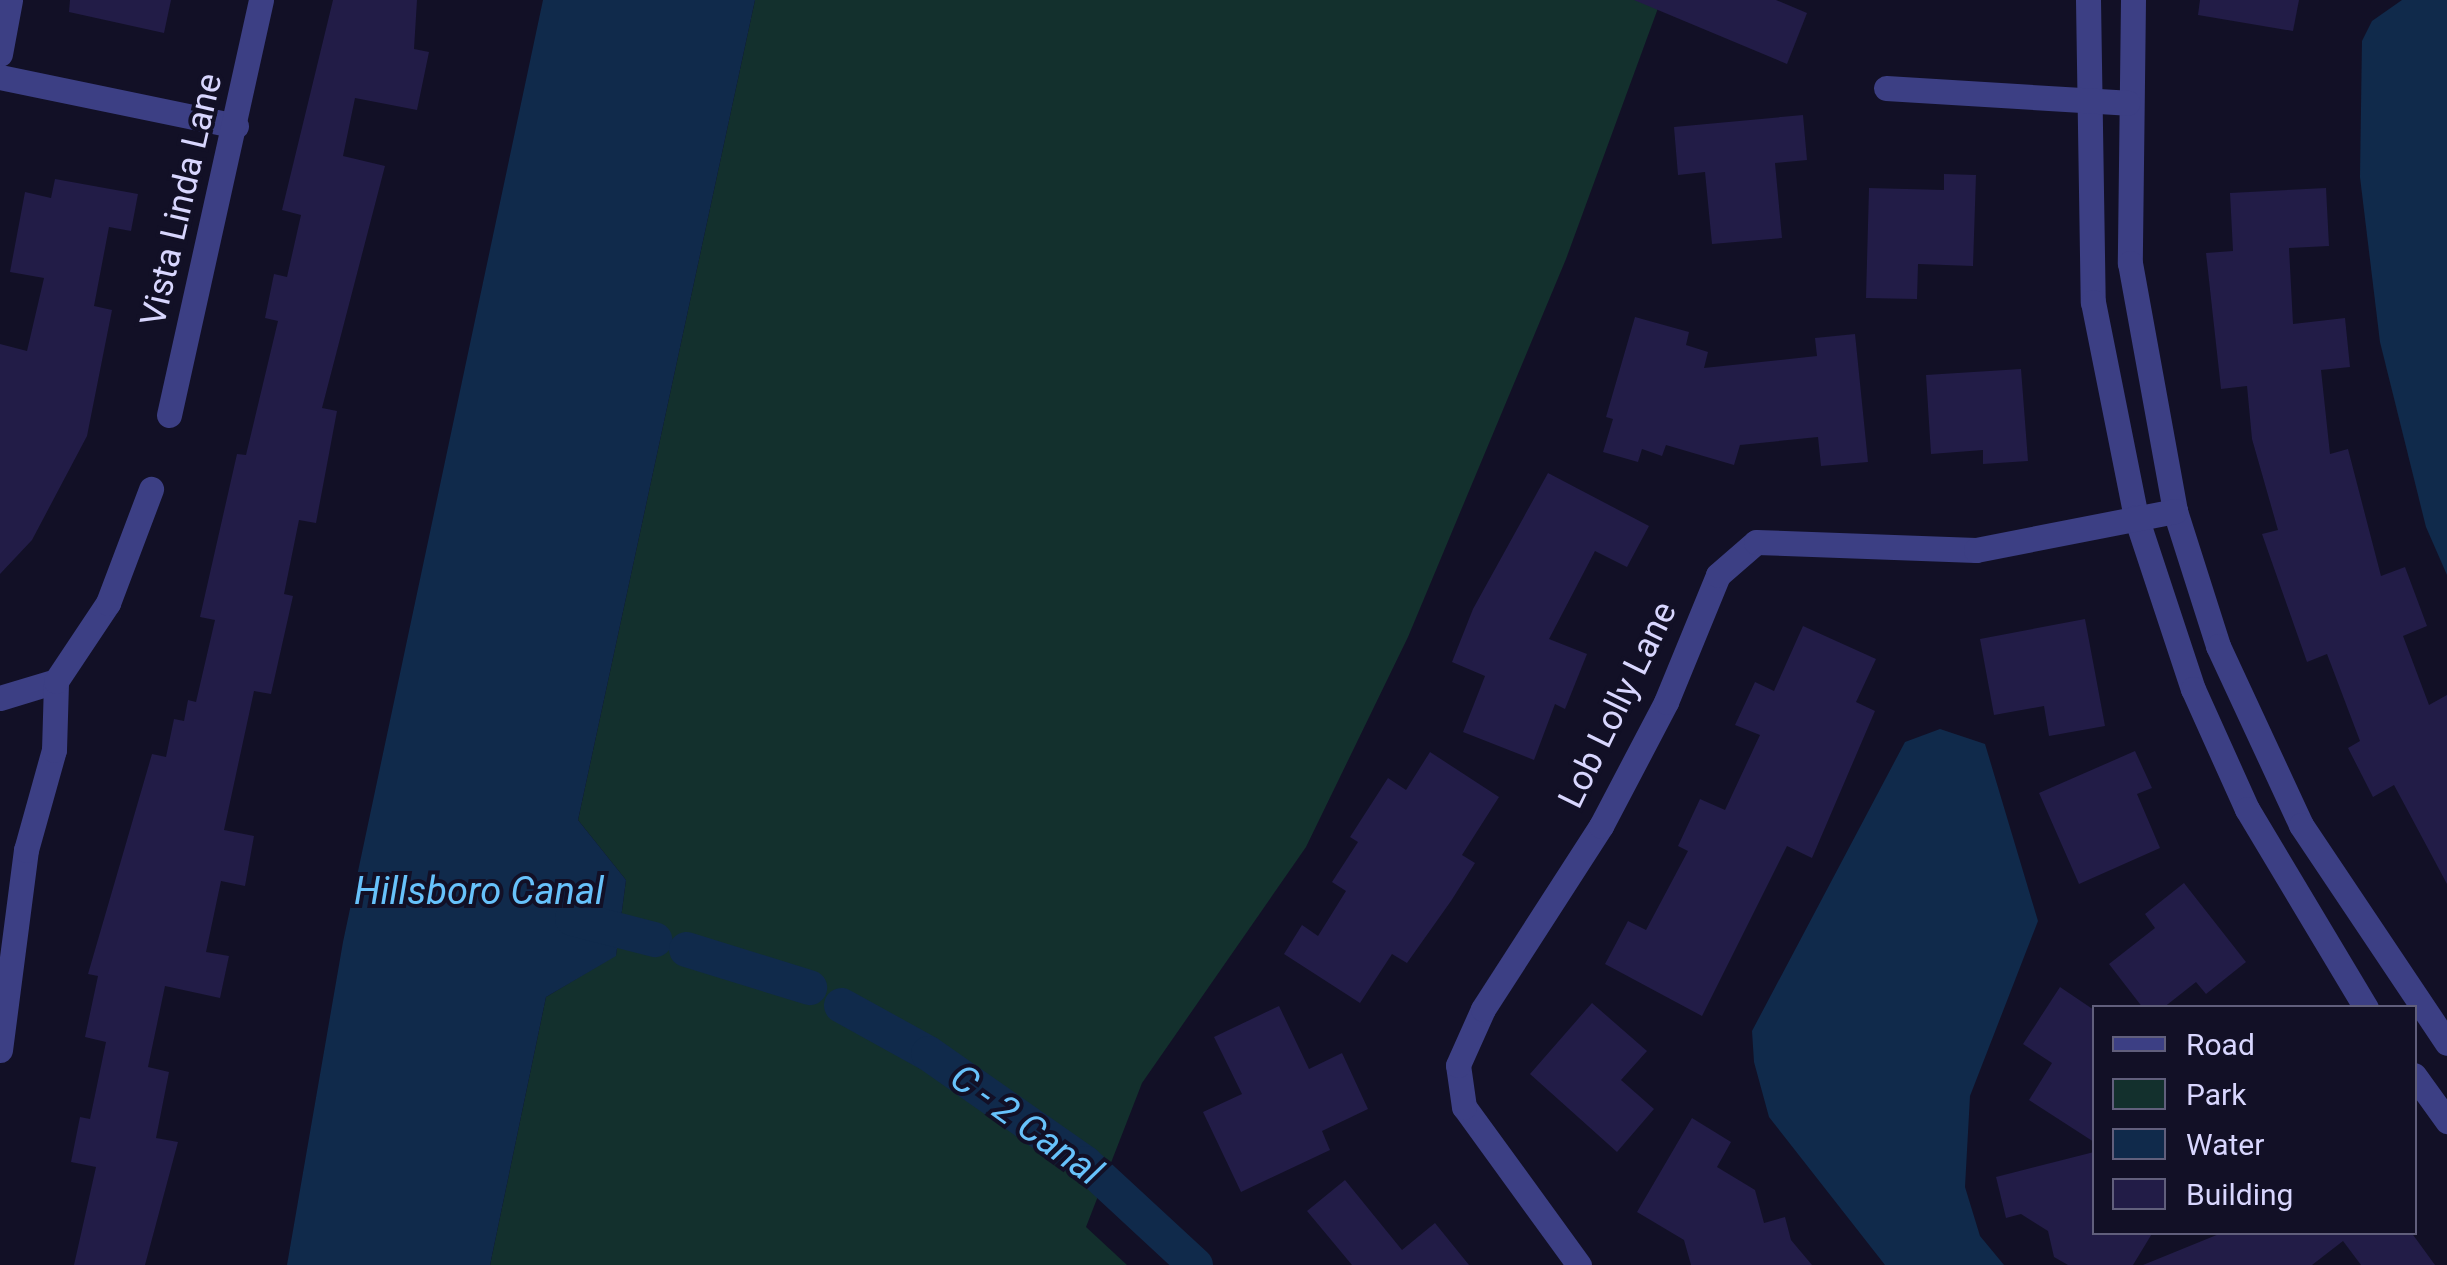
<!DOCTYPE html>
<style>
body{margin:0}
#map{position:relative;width:2447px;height:1265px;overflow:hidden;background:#121026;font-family:Roboto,sans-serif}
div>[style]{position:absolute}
.green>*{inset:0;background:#13302d}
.water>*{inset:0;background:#102a4b}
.canal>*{height:35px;margin:-17.5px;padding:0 17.5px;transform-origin:17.5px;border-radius:17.5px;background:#102a4b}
.building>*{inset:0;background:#221c47}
.street>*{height:25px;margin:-12.5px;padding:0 12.5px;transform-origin:12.5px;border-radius:12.5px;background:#3c3f84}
span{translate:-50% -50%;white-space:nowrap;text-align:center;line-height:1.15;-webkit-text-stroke:8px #121026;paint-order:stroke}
.street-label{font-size:35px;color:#d8d6fe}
.water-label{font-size:38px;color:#67c2fb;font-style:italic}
.legend{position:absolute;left:2092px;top:1005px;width:325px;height:230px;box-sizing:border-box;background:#121026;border:2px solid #615f7c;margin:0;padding:12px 18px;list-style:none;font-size:30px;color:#d8d6fe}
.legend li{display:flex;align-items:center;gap:20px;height:50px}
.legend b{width:50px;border:2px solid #615f7c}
</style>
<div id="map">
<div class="green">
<div style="clip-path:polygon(755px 0,1661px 0,1566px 259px,1408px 637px,1306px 847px,1142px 1083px,1086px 1227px,1127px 1265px,490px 1265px,546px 997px,616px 955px,626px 880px,578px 820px)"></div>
</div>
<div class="water">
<div style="clip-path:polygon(543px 0,755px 0,578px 820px,626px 880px,616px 956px,546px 997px,490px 1265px,287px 1265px,343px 942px)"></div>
<div style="clip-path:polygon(2402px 0,2447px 0,2447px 575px,2426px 527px,2380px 342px,2360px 177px,2362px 41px,2372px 21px)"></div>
<div style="clip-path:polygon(1940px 729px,1985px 744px,2038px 921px,1970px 1096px,1965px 1187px,1980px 1236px,2004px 1265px,1885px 1265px,1769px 1117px,1754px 1062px,1752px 1031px,1905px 742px)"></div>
</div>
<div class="canal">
<div style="left:572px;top:918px;width:85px;rotate:14.4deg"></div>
<div style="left:686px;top:949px;width:129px;rotate:17.2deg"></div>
<div style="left:841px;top:1005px;width:99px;rotate:28.9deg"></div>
<div style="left:928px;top:1053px;width:192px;rotate:35deg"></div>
<div style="left:1085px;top:1163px;width:150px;rotate:42.8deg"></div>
</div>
<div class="building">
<div style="clip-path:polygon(70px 0,171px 0,164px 33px,69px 12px)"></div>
<div style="clip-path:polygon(333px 0,417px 0,414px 49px,429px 52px,417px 110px,355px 98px,343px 156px,385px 166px,322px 408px,337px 411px,316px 523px,299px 520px,284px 594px,293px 596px,271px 694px,254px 691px,224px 830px,254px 836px,245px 886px,221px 881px,206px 952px,229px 956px,220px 998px,165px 986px,148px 1067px,169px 1072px,156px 1138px,178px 1142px,145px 1265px,74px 1265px,96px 1167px,71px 1162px,80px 1117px,90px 1119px,106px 1042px,85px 1037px,98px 976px,88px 974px,152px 754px,166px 757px,174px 719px,184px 721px,188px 700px,196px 702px,215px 620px,200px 617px,237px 454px,246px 455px,278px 321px,265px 318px,274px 274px,287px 277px,301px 215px,282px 210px)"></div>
<div style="clip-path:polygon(1634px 0,1776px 0,1807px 13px,1787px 64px)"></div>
<div style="clip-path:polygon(2200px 0,2299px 0,2293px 31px,2198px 15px)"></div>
<div style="clip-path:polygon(1803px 115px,1807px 160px,1775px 163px,1782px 238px,1712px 244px,1705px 172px,1678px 175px,1674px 127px)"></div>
<div style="clip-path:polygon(1944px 174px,1976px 175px,1973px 266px,1918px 264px,1917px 299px,1866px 298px,1869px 188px,1944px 190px)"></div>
<div style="clip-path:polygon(55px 179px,138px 194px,131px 231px,109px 227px,94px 306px,112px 310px,87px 436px,32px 540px,0 574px,0 344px,27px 351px,44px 278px,10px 272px,25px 192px,51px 198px)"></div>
<div style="clip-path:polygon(2326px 188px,2329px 246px,2289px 248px,2293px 324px,2345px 318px,2350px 367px,2321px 370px,2330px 454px,2348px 449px,2381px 576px,2405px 567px,2427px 626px,2403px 636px,2429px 705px,2447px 695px,2447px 884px,2394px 785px,2373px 797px,2348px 748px,2360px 741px,2327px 654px,2307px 662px,2262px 534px,2278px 530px,2252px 439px,2247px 386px,2221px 389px,2206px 253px,2233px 251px,2230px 193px)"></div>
<div style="clip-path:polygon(1635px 317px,1689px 332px,1686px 345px,1708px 352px,1704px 368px,1817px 356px,1815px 338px,1855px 334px,1868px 462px,1821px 466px,1818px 437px,1740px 445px,1734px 465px,1666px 445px,1662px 456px,1642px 449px,1638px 462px,1603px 452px,1613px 419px,1606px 417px)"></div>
<div style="clip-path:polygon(2021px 369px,2028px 461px,1983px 464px,1983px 450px,1931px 454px,1926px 375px)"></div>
<div style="clip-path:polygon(1548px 473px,1649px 526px,1627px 567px,1595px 551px,1549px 639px,1587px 654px,1565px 709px,1555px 704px,1534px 760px,1463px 732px,1485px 676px,1452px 662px,1473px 609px)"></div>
<div style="clip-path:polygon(2085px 619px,2105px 726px,2049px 736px,2044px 706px,1994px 715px,1980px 639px)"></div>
<div style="clip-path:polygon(1803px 626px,1876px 659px,1856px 702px,1875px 711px,1812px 858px,1787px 846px,1702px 1016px,1605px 964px,1628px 921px,1646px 930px,1688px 851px,1678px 846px,1700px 799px,1725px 810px,1760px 735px,1735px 725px,1755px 682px,1774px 691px)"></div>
<div style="clip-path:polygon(2135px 751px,2152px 788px,2137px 794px,2160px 848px,2079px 884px,2039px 793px)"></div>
<div style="clip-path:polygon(1430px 752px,1499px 797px,1462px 855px,1475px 863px,1451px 901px,1407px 963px,1392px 954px,1360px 1003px,1284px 954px,1302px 925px,1318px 936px,1346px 891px,1332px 882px,1358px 842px,1350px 837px,1388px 778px,1406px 790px)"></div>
<div style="clip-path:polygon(2184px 883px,2246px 962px,2206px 994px,2196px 982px,2163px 1008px,2143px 1008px,2109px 964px,2155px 928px,2145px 914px)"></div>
<div style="clip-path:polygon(2060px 987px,2094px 1010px,2094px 1142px,2029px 1100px,2052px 1063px,2023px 1044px)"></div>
<div style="clip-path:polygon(1592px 1003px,1647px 1051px,1621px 1080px,1654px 1109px,1617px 1152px,1530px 1074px)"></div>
<div style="clip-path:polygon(1279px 1006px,1309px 1069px,1342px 1053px,1368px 1109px,1322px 1131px,1330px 1150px,1241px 1192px,1203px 1112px,1242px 1094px,1214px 1037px)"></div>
<div style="clip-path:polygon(1692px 1118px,1731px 1142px,1717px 1167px,1755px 1190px,1764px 1223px,1785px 1217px,1791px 1240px,1812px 1265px,1691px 1265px,1684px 1240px,1637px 1212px)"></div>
<div style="clip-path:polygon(2094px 1152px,2094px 1232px,2153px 1232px,2133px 1265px,2068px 1265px,2054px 1257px,2048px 1231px,2021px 1214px,2006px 1218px,1996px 1177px)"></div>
<div style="clip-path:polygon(1345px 1180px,1402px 1250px,1435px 1223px,1469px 1265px,1352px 1265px,1307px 1211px)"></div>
<div style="clip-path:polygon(2224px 1232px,2411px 1232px,2435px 1265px,2361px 1265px,2343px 1241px,2312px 1265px,2143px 1265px)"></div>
</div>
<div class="street">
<div style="left:2088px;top:0;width:302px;rotate:89.1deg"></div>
<div style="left:2093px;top:302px;width:219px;rotate:78.7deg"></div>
<div style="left:2136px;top:517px;width:181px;rotate:71.7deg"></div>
<div style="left:2193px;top:689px;width:132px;rotate:65.8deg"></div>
<div style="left:2247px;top:809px;width:232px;rotate:59.1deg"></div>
<div style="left:2133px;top:0;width:263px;rotate:90.7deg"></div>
<div style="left:2130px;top:263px;width:252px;rotate:79.7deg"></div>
<div style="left:2175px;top:511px;width:142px;rotate:72.3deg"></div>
<div style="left:2218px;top:646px;width:197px;rotate:65.1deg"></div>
<div style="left:2301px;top:825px;width:262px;rotate:56.2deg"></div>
<div style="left:0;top:54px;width:55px;rotate:-79.5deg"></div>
<div style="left:0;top:77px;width:241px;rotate:11.7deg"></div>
<div style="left:1886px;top:88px;width:242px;rotate:3.5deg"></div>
<div style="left:169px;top:415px;width:425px;rotate:-77.5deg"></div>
<div style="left:0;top:698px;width:59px;rotate:-16.9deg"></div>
<div style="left:0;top:1050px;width:202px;rotate:-82.6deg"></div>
<div style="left:26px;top:850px;width:104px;rotate:-74.4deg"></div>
<div style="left:54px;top:750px;width:69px;rotate:-88.3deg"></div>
<div style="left:56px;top:681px;width:94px;rotate:-56.3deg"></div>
<div style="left:108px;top:603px;width:122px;rotate:-69.3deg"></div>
<div style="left:2414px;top:1075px;width:57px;rotate:54.3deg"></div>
<div style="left:1579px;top:1265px;width:195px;rotate:-126deg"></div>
<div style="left:1464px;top:1107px;width:42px;rotate:-98.1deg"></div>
<div style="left:1458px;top:1065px;width:61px;rotate:-65.9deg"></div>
<div style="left:1483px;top:1009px;width:218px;rotate:-57.2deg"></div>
<div style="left:1601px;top:826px;width:140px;rotate:-62.3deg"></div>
<div style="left:1666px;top:702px;width:137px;rotate:-67.7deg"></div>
<div style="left:1718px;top:575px;width:50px;rotate:-41deg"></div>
<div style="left:1756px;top:542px;width:220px;rotate:2.1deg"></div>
<div style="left:1976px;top:550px;width:203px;rotate:-11.1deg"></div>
</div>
<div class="street-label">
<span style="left:182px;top:200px;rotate:-77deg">Vista Linda Lane</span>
<span style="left:1618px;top:705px;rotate:-64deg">Lob Lolly Lane</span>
</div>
<div class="water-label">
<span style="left:479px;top:892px">Hillsboro Canal</span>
<span style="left:1026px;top:1125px;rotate:36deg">C - 2 Canal</span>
</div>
<ul class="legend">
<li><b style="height:12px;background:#3c3f84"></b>Road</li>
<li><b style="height:28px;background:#13302d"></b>Park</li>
<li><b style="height:28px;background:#102a4b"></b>Water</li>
<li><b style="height:28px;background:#221c47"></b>Building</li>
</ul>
</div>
